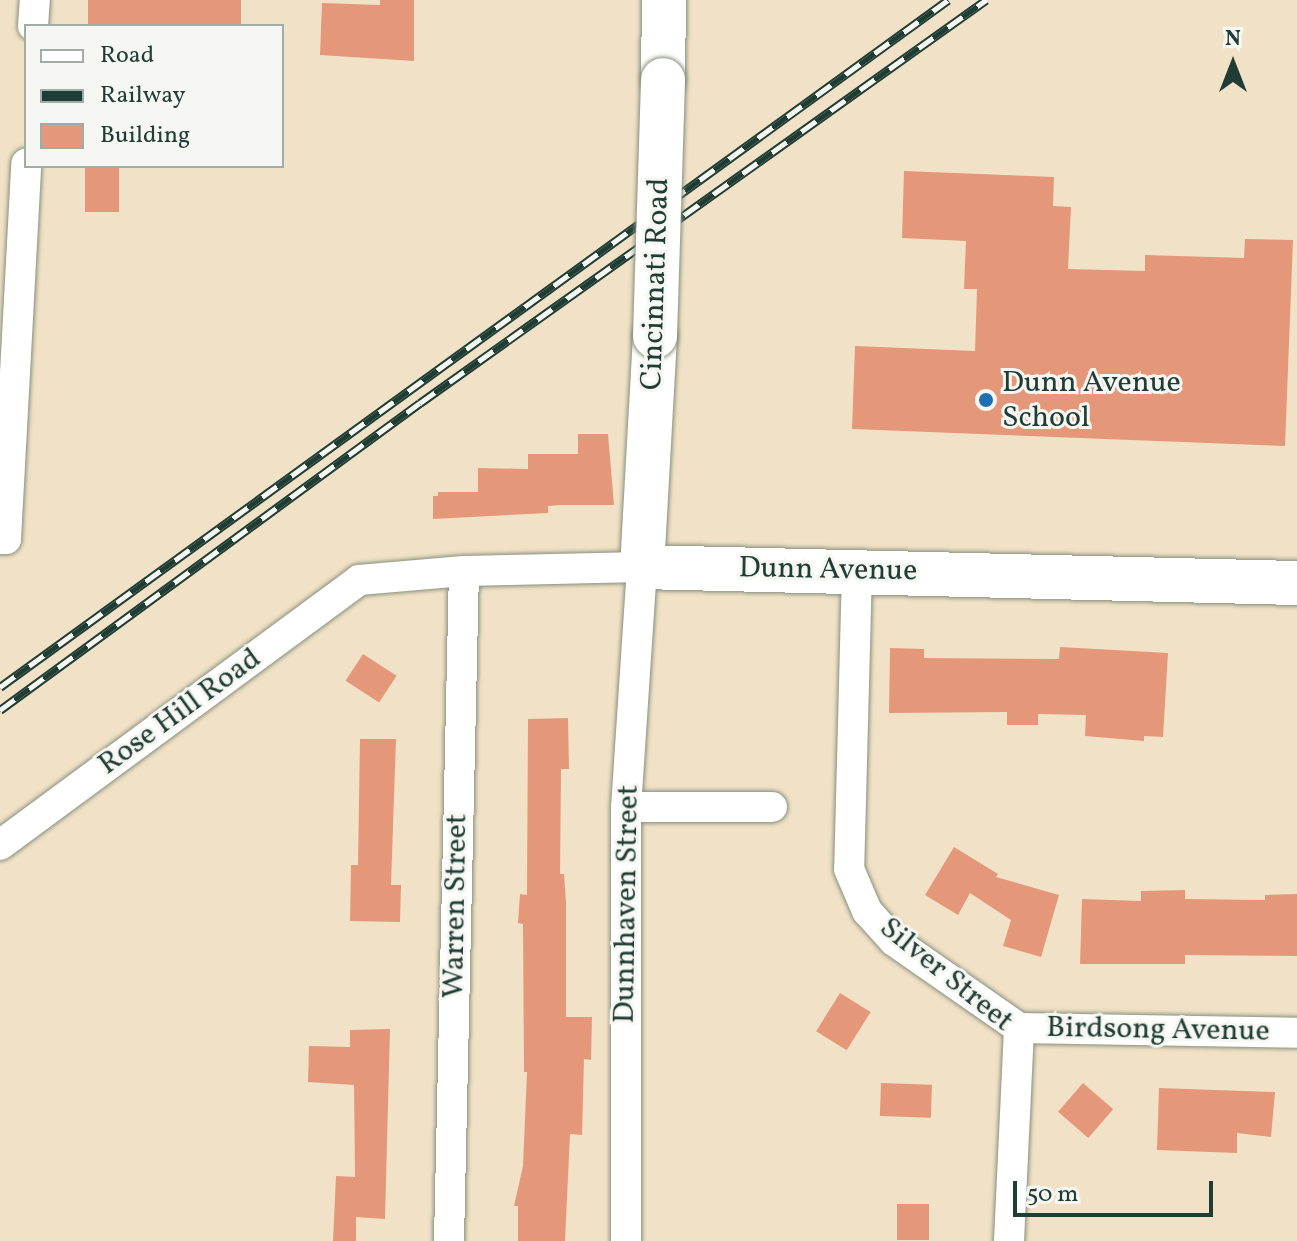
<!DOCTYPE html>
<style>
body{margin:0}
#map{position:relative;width:1297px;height:1241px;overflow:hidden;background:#f1e2c7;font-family:Vollkorn,serif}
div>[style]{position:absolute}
.building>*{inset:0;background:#e5977a;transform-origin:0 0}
.roads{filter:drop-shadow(0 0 2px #88907e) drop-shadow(0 0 2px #88907e)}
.street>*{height:30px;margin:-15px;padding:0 15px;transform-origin:15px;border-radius:15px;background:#fff}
.secondary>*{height:44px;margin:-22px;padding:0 22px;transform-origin:22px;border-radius:22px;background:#fff}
.rail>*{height:9px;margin-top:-4.5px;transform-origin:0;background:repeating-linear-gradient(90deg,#f6f6f2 0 18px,#1f3d34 0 36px);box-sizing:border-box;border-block:2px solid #1f3d34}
.bridges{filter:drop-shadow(0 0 2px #88907e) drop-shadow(0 0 2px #88907e)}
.secondary-bridge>*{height:44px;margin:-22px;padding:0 22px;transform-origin:22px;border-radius:22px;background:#fff}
.dots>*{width:22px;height:22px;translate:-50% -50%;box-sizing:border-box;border:4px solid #f6f6f2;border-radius:50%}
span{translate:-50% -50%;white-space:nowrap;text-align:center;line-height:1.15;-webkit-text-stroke:6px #f6f6f2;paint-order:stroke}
.street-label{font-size:30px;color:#1f3d34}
.poi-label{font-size:30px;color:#1f3d34}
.left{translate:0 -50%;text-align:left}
.legend{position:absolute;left:24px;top:24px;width:260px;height:144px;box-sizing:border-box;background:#f6f6f2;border:2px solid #a0aca6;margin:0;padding:10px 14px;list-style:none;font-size:24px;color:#1f3d34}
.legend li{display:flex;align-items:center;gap:16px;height:40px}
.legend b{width:40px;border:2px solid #a0aca6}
.north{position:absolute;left:1193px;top:24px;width:80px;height:80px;-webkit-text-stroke:6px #f6f6f2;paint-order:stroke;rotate:0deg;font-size:22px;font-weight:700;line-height:32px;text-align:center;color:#1f3d34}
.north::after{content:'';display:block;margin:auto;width:28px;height:36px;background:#1f3d34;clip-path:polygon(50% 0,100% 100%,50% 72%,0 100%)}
.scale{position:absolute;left:1013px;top:1181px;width:200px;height:36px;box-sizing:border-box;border:4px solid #1f3d34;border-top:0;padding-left:10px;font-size:24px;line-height:28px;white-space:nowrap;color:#1f3d34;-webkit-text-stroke:6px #f6f6f2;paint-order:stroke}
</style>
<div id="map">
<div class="building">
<div style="left:88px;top:0;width:153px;height:26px"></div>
<div style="clip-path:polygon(380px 0,414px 0,414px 61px,320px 55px,322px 3px,380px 5px)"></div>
<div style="left:85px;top:166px;width:34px;height:46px"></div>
<div style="clip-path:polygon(904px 171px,1054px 177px,1053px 206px,1071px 207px,1068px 269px,1145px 271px,1145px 255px,1244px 258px,1245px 239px,1293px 240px,1285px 446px,852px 429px,855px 346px,975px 351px,977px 289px,964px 289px,966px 241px,902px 238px)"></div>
<div style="clip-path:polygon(578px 434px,608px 434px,614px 505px,561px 505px,548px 506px,548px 513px,433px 519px,433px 496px,438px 496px,438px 492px,478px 492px,478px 468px,528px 469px,528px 454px,578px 454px)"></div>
<div style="clip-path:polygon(1060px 647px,1168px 653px,1163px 737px,1144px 736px,1144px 741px,1085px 736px,1086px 715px,1038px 714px,1038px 725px,1007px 725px,1007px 712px,889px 713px,890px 648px,924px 649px,924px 658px,1059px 659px)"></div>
<div style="left:363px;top:654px;width:40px;height:32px;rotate:33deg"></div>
<div style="clip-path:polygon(568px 718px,569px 769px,561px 769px,560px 874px,564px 874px,566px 902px,566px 1017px,592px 1017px,591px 1060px,584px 1059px,582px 1135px,570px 1134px,565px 1241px,518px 1241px,518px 1206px,514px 1206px,523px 1166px,527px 1072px,524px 1072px,523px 924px,518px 923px,520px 894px,527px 895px,528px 719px)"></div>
<div style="clip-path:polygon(360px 739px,396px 739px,391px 885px,401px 885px,400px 922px,350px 921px,351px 865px,358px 865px)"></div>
<div style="clip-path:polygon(954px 847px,998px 874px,996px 877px,1059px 895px,1041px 957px,1003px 946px,1011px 920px,970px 893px,958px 915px,925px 895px)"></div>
<div style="clip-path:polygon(1185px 890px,1185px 899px,1265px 900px,1265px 895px,1297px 894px,1297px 956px,1185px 955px,1185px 964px,1080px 964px,1082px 899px,1141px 901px,1141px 891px)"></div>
<div style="left:840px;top:993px;width:36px;height:45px;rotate:32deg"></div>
<div style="clip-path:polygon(390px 1029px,385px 1219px,356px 1217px,356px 1241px,333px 1241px,336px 1176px,355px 1177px,354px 1085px,308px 1082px,309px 1046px,350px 1047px,350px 1030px)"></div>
<div style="left:881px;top:1083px;width:51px;height:33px;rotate:2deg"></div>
<div style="left:1083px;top:1083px;width:40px;height:38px;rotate:41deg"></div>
<div style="clip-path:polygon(1159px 1088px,1275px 1092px,1271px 1137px,1237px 1133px,1237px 1153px,1157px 1150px)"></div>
<div style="left:897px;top:1204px;width:32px;height:36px"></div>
</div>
<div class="roads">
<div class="street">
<div style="left:33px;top:26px;width:26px;rotate:-86deg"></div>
<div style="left:0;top:539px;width:6px"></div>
<div style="left:6px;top:539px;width:376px;rotate:-86.9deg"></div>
<div style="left:857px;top:570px;width:299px;rotate:91.5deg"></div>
<div style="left:849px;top:869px;width:46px;rotate:66.8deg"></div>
<div style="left:867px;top:911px;width:40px;rotate:48deg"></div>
<div style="left:894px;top:941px;width:152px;rotate:34.8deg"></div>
<div style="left:626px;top:807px;width:146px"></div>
<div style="left:0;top:845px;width:446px;rotate:-36.4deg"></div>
<div style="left:359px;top:580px;width:105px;rotate:-4.9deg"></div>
<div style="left:464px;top:571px;width:178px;rotate:-1.3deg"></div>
<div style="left:642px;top:567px;width:241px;rotate:93.8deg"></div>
<div style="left:626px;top:807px;width:434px;rotate:90deg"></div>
<div style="left:1019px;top:1028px;width:278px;rotate:1deg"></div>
<div style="left:449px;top:1241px;width:670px;rotate:-88.72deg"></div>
<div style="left:1009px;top:1241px;width:213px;rotate:-87.3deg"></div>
</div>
<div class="secondary">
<div style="left:663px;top:80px;width:80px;rotate:-89.3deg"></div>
<div style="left:655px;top:336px;width:231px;rotate:93.2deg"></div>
<div style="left:642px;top:567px;width:655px;rotate:1.4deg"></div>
</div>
</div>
<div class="rail">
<div style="left:0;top:687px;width:1171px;rotate:-35.93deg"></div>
<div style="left:0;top:710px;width:520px;rotate:-36.17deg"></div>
<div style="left:420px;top:403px;width:695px;rotate:-35.45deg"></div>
</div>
<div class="bridges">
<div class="secondary-bridge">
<div style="left:655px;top:336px;width:256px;rotate:-88.2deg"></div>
</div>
</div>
<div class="dots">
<div style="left:986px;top:400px;background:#1f6fb2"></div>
</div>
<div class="street-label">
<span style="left:656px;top:284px;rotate:-88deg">Cincinnati Road</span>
<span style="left:828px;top:570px;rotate:1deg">Dunn Avenue</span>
<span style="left:180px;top:712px;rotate:-36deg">Rose Hill Road</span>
<span style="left:627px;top:904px;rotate:-89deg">Dunnhaven Street</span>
<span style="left:456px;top:906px;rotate:-89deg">Warren Street</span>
<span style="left:946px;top:975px;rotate:39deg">Silver Street</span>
<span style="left:1158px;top:1030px;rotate:1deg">Birdsong Avenue</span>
</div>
<div class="poi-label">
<span class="left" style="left:1002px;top:400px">Dunn Avenue<br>School</span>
</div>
<ul class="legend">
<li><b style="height:10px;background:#fff"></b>Road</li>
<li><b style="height:10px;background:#1f3d34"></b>Railway</li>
<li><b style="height:22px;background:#e5977a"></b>Building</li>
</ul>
<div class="north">N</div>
<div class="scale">50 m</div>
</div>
